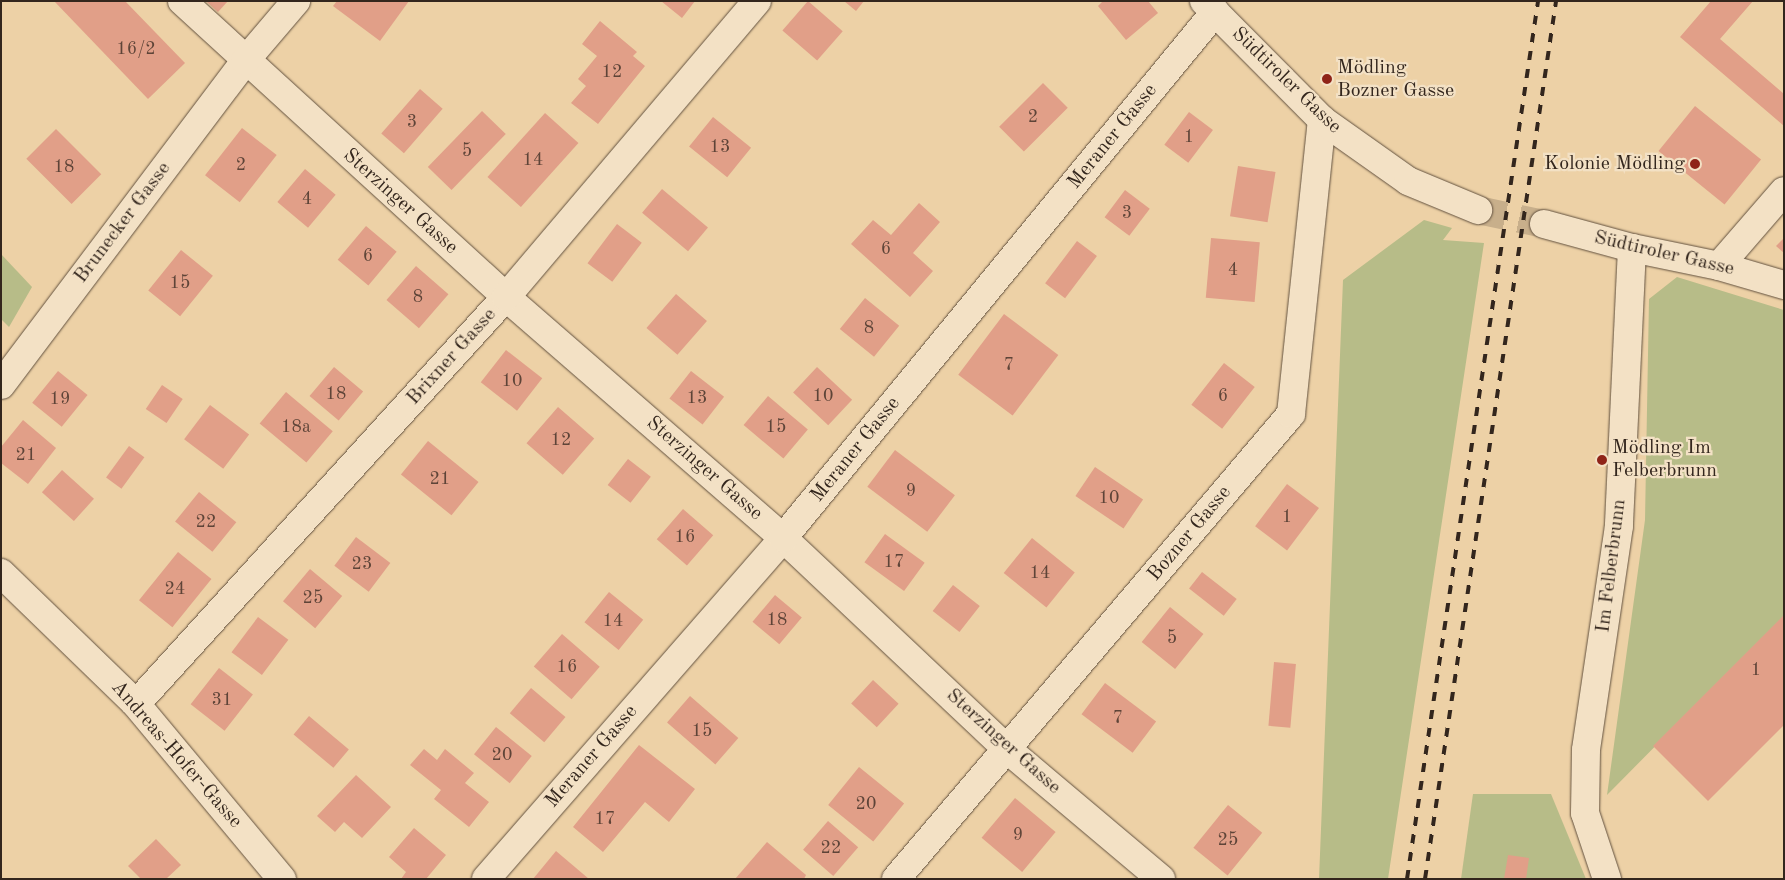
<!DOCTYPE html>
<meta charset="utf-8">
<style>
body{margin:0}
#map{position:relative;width:1785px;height:880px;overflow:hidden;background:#edd1a6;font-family:"Old Standard TT",serif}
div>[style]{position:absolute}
.green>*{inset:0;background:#b7bc88}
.building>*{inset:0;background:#e19f88;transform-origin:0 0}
.tertiary-tunnel>*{height:28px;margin-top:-14px;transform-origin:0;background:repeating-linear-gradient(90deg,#c8af8b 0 28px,transparent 0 42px)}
.roads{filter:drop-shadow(0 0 1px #62513f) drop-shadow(0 0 1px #62513f)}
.minor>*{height:28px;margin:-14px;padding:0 14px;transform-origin:14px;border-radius:14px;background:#f3e1c5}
.tertiary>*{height:28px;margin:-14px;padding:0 14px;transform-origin:14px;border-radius:14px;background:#f3e1c5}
.rail>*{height:4px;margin-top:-2px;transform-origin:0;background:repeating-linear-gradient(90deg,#33261d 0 9px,transparent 0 18px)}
.dots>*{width:14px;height:14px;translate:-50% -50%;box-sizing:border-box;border:2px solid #f3e1c5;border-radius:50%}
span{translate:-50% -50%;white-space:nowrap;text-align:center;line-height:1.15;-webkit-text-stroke:4.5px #f3e1c5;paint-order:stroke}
.number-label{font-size:18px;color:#5e4438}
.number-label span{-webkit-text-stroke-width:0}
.poi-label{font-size:20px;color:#33261d}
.left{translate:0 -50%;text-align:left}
.right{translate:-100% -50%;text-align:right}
.street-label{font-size:20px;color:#33261d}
.frame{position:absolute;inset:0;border:2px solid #33261d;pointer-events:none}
</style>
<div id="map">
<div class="green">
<div style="clip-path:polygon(1424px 220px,1452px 228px,1443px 240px,1484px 243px,1388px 879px,1319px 879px,1343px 280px)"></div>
<div style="clip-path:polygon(1px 254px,32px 287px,9px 327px,1px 319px)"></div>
<div style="clip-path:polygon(1677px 277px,1784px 310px,1784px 616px,1607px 795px,1645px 520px,1649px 299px)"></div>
<div style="clip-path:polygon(1473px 794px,1551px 794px,1586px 879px,1461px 879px)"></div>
</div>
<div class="building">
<div style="clip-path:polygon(54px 1px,125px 1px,185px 63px,148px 99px)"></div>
<div style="clip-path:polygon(206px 1px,228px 1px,218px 12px)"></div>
<div style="clip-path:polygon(337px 1px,409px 1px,380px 41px,333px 6px)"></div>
<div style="clip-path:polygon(661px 1px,695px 1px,682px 18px)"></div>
<div style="left:808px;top:1px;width:46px;height:39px;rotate:41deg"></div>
<div style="clip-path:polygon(844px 1px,864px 1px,856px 11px)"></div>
<div style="clip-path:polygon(1103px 1px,1148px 1px,1158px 13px,1126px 40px,1098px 6px)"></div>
<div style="clip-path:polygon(1711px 1px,1753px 1px,1720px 39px,1784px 94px,1784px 126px,1680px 37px)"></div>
<div style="clip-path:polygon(600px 21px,637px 52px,633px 56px,645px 66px,598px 124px,571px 103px,586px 86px,578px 79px,597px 56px,582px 44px)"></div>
<div style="left:1043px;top:83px;width:35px;height:62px;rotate:45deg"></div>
<div style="left:420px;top:89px;width:30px;height:59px;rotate:41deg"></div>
<div style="left:1695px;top:106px;width:85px;height:58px;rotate:39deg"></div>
<div style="left:482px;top:111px;width:33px;height:78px;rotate:44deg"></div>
<div style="left:1189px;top:112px;width:30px;height:41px;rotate:37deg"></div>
<div style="left:545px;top:113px;width:45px;height:86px;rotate:42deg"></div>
<div style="left:713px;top:117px;width:49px;height:38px;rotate:39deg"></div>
<div style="left:242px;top:128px;width:44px;height:60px;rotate:38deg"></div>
<div style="left:56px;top:129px;width:64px;height:42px;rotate:45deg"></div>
<div style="left:1238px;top:166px;width:38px;height:51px;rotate:9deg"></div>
<div style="left:305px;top:169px;width:40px;height:43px;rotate:40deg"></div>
<div style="left:662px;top:189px;width:60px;height:31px;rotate:40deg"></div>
<div style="left:1125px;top:190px;width:31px;height:34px;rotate:37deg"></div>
<div style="clip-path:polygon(919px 203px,940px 222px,913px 253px,933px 271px,910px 297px,851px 244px,873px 220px,891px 235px)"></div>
<div style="left:617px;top:224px;width:31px;height:49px;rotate:37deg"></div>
<div style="left:366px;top:226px;width:40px;height:44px;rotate:40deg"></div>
<div style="left:1211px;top:238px;width:49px;height:60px;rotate:5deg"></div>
<div style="clip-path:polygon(1784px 238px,1784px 253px,1776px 246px)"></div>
<div style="left:1077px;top:241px;width:25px;height:53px;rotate:37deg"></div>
<div style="left:181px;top:250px;width:41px;height:52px;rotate:39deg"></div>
<div style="left:416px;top:266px;width:43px;height:45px;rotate:41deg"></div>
<div style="left:676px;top:294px;width:41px;height:45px;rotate:41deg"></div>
<div style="left:865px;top:298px;width:44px;height:40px;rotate:39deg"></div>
<div style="left:1004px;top:314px;width:68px;height:76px;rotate:37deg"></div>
<div style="left:506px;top:350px;width:46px;height:41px;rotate:38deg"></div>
<div style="left:1224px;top:363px;width:39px;height:53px;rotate:38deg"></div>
<div style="left:334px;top:367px;width:38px;height:38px;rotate:40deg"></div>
<div style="left:817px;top:367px;width:48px;height:35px;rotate:43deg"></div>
<div style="left:58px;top:371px;width:38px;height:41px;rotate:39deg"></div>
<div style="left:691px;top:371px;width:42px;height:35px;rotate:38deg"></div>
<div style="left:162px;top:385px;width:25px;height:29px;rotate:34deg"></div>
<div style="left:286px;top:392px;width:61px;height:41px;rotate:40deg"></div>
<div style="left:768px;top:396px;width:52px;height:38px;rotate:40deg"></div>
<div style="left:210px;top:405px;width:49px;height:43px;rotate:37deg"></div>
<div style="left:558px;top:407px;width:48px;height:48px;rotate:41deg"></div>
<div style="clip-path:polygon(23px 420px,56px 448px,28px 484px,1px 463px,1px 447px)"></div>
<div style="left:428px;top:441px;width:65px;height:43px;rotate:39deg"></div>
<div style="left:129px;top:446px;width:19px;height:39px;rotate:36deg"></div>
<div style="left:895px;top:450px;width:75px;height:46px;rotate:37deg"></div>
<div style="left:628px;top:459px;width:29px;height:33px;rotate:38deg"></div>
<div style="left:1095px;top:467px;width:58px;height:35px;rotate:34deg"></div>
<div style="left:62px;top:470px;width:43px;height:30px;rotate:42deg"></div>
<div style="left:1287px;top:484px;width:40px;height:53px;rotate:37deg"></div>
<div style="left:199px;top:492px;width:48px;height:38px;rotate:39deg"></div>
<div style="left:683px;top:509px;width:40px;height:40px;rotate:41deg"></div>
<div style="left:885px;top:534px;width:49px;height:35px;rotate:36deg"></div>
<div style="left:356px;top:537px;width:43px;height:36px;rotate:37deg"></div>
<div style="left:1032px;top:538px;width:55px;height:45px;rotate:39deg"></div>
<div style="left:178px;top:552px;width:43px;height:62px;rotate:39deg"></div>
<div style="left:310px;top:569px;width:42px;height:42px;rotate:40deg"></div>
<div style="left:1202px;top:572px;width:44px;height:21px;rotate:38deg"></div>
<div style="left:953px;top:585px;width:34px;height:33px;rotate:38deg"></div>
<div style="left:609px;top:592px;width:44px;height:39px;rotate:39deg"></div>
<div style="left:775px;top:595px;width:35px;height:35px;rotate:40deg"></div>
<div style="left:1170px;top:607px;width:43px;height:45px;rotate:39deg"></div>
<div style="clip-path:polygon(1784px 615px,1784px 725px,1708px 801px,1653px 746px)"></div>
<div style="left:258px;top:617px;width:38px;height:44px;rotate:37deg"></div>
<div style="left:562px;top:634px;width:50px;height:43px;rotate:41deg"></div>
<div style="left:1274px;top:662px;width:22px;height:64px;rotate:5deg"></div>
<div style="left:219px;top:668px;width:43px;height:46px;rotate:38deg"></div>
<div style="left:873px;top:680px;width:35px;height:32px;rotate:43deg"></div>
<div style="left:1105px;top:683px;width:64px;height:39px;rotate:37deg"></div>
<div style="left:531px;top:688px;width:45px;height:33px;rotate:40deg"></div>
<div style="left:690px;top:696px;width:64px;height:35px;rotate:41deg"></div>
<div style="left:309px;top:716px;width:52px;height:24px;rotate:40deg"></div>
<div style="left:496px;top:727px;width:46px;height:35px;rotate:39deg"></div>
<div style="clip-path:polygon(639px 745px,695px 789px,669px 822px,645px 802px,603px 852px,573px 827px)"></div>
<div style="clip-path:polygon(424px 749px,437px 760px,445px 749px,474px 773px,465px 783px,489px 802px,469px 827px,434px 799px,441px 790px,410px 765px)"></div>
<div style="left:859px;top:767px;width:58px;height:49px;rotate:39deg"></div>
<div style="clip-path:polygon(356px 775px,391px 807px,362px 838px,344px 822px,335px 832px,317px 816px)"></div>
<div style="left:1015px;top:798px;width:53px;height:52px;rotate:40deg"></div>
<div style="left:1228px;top:805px;width:44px;height:55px;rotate:39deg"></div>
<div style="left:828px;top:821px;width:40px;height:38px;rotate:41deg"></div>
<div style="clip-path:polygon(414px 828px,446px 855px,426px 879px,401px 879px,406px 872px,389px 857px)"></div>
<div style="clip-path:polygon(156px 839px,181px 865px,166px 879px,141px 879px,128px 866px)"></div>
<div style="clip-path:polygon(767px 842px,806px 875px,804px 879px,735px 879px)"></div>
<div style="clip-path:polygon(556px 851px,589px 879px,533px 879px)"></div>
<div style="clip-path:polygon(1508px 855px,1529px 858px,1526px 879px,1504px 879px)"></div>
</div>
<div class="tertiary-tunnel">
<div style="left:1478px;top:210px;width:67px;rotate:12deg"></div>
</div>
<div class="roads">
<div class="minor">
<div style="left:182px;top:1px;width:439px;rotate:42.4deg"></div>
<div style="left:506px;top:297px;width:367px;rotate:41deg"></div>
<div style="left:783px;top:538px;width:309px;rotate:43.3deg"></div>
<div style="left:1008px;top:750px;width:200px;rotate:40.1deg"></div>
<div style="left:1632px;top:248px;width:89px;rotate:11.7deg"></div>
<div style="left:1719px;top:266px;width:68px;rotate:16.3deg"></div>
<div style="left:1719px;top:266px;width:99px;rotate:-49.1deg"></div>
<div style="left:1px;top:385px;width:406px;rotate:-53deg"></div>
<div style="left:245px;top:61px;width:79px;rotate:-49.6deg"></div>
<div style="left:1px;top:573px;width:188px;rotate:44.1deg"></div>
<div style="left:136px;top:704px;width:228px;rotate:50.2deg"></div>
<div style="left:136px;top:704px;width:550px;rotate:-47.73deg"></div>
<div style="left:506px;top:297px;width:388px;rotate:-49.7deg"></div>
<div style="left:486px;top:879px;width:452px;rotate:-48.9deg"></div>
<div style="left:783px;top:538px;width:681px;rotate:-50.6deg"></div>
<div style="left:896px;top:879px;width:610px;rotate:-49.65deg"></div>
<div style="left:1291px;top:414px;width:296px;rotate:-84deg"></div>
</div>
<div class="tertiary">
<div style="left:1204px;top:1px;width:168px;rotate:45.2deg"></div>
<div style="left:1322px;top:120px;width:105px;rotate:35.3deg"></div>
<div style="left:1408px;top:181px;width:76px;rotate:22.5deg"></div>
<div style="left:1544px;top:224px;width:91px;rotate:15.3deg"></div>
<div style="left:1632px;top:248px;width:278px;rotate:92.7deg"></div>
<div style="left:1619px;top:526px;width:226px;rotate:98.4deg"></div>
<div style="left:1586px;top:750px;width:63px;rotate:90.9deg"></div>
<div style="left:1585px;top:813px;width:70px;rotate:71.6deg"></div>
</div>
</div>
<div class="rail">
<div style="left:1407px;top:879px;width:888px;rotate:-81.51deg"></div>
<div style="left:1425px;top:879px;width:888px;rotate:-81.51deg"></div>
</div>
<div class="dots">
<div style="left:1327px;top:79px;background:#8f2418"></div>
<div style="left:1695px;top:164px;background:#8f2418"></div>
<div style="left:1602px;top:460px;background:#8f2418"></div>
</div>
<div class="number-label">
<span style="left:136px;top:49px">16/2</span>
<span style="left:612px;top:72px">12</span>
<span style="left:1033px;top:117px">2</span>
<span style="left:412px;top:122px">3</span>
<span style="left:1189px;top:137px">1</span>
<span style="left:720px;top:147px">13</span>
<span style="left:467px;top:151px">5</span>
<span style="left:533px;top:160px">14</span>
<span style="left:241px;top:165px">2</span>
<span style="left:64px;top:167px">18</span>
<span style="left:307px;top:199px">4</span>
<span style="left:1127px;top:213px">3</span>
<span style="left:886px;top:249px">6</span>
<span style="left:368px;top:256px">6</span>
<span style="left:1233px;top:270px">4</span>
<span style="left:180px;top:283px">15</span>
<span style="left:418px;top:297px">8</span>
<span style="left:869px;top:328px">8</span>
<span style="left:1009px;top:365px">7</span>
<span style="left:512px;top:381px">10</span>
<span style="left:336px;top:394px">18</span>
<span style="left:823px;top:396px">10</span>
<span style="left:1223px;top:396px">6</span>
<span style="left:697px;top:398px">13</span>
<span style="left:60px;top:399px">19</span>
<span style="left:296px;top:427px">18a</span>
<span style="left:776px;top:427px">15</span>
<span style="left:561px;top:440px">12</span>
<span style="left:26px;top:455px">21</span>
<span style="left:440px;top:479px">21</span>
<span style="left:911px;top:491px">9</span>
<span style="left:1109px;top:498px">10</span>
<span style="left:1287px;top:517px">1</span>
<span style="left:206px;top:522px">22</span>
<span style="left:685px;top:537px">16</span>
<span style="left:894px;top:562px">17</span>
<span style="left:362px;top:564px">23</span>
<span style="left:1040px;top:573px">14</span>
<span style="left:175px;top:589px">24</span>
<span style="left:313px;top:598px">25</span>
<span style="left:777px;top:620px">18</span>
<span style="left:613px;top:621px">14</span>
<span style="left:1172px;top:638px">5</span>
<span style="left:567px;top:667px">16</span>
<span style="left:1756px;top:670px">1</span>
<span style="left:222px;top:700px">31</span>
<span style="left:1118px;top:718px">7</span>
<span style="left:702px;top:731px">15</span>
<span style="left:502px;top:755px">20</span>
<span style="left:866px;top:804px">20</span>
<span style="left:605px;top:819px">17</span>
<span style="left:1018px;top:835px">9</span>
<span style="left:1228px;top:840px">25</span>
<span style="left:831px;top:848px">22</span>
</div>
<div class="poi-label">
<span class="left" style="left:1337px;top:80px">Mödling<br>Bozner Gasse</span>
<span class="right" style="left:1685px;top:164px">Kolonie Mödling</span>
<span class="left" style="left:1612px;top:460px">Mödling Im<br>Felberbrunn</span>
</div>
<div class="street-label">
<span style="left:1286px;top:81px;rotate:44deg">Südtiroler Gasse</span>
<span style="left:1113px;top:137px;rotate:-51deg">Meraner Gasse</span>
<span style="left:400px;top:202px;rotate:42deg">Sterzinger Gasse</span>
<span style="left:123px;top:223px;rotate:-53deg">Brunecker Gasse</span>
<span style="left:1664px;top:254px;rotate:13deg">Südtiroler Gasse</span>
<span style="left:452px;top:357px;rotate:-48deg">Brixner Gasse</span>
<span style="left:856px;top:450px;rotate:-51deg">Meraner Gasse</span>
<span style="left:704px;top:469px;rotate:41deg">Sterzinger Gasse</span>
<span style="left:1190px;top:534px;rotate:-50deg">Bozner Gasse</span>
<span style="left:1612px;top:566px;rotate:-83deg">Im Felberbrunn</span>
<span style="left:1003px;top:742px;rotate:42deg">Sterzinger Gasse</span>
<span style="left:176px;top:755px;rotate:49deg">Andreas-Hofer-Gasse</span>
<span style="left:592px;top:757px;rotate:-49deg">Meraner Gasse</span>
</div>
<div class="frame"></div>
</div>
